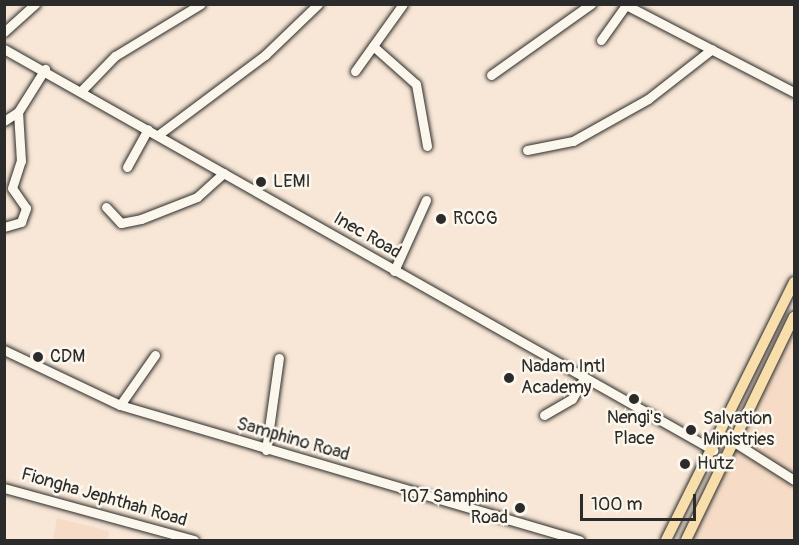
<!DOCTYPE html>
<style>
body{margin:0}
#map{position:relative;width:799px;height:545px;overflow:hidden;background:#f8e7d6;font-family:Pangolin,sans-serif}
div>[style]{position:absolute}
.built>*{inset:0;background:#f6dcc6}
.roads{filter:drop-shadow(0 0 2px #2b2b2b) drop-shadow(0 0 2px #2b2b2b)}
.minor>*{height:9px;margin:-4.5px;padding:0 4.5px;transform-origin:4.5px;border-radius:4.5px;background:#fbf7ec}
.major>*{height:10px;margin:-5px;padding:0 5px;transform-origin:5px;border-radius:5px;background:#f8deab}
.dots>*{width:16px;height:16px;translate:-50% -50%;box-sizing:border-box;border:3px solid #fbf7ec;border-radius:50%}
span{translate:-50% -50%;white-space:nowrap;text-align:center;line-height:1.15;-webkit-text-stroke:5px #fbf7ec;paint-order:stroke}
.poi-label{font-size:18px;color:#2b2b2b}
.left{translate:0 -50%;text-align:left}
.right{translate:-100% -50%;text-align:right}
.street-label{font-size:18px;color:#2b2b2b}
.frame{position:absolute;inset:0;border:6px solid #2b2b2b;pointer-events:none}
.scale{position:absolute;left:580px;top:494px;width:116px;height:27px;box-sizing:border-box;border:3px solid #2b2b2b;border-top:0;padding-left:8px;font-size:18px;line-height:21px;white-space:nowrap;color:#2b2b2b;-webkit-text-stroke:4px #fbf7ec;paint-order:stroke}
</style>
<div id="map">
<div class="built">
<div style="clip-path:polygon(794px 328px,794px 540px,692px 540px)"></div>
<div style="clip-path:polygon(57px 518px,109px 531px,108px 540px,53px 540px)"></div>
</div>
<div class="roads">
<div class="minor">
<div style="left:624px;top:4px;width:191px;rotate:27.4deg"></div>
<div style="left:4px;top:32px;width:42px;rotate:-42.1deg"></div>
<div style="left:601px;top:40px;width:43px;rotate:-54.5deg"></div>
<div style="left:373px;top:46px;width:57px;rotate:41.5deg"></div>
<div style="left:416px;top:84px;width:63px;rotate:79.9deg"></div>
<div style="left:4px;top:49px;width:815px;rotate:29.49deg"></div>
<div style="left:355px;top:71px;width:82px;rotate:-54.4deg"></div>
<div style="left:491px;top:75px;width:123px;rotate:-35.4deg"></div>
<div style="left:83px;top:89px;width:46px;rotate:-45.9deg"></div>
<div style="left:115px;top:56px;width:100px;rotate:-31.2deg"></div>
<div style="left:4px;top:121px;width:17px;rotate:-33deg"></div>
<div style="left:158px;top:135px;width:134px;rotate:-36.8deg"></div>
<div style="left:265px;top:55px;width:74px;rotate:-43.9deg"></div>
<div style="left:527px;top:150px;width:47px;rotate:-11.1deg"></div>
<div style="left:573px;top:141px;width:86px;rotate:-29.2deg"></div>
<div style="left:648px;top:99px;width:81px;rotate:-38deg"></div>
<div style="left:127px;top:167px;width:43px;rotate:-61.1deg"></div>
<div style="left:106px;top:207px;width:22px;rotate:47deg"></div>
<div style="left:121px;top:223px;width:20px;rotate:-11deg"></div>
<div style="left:141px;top:219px;width:60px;rotate:-21.4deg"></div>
<div style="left:197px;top:197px;width:36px;rotate:-42deg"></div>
<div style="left:4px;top:227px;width:18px;rotate:-16deg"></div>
<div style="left:21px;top:222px;width:15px;rotate:-70deg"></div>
<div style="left:26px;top:208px;width:24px;rotate:-125deg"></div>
<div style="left:12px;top:188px;width:28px;rotate:-72deg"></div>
<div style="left:21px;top:161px;width:49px;rotate:-93.5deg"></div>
<div style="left:18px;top:112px;width:51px;rotate:-57.9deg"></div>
<div style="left:394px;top:271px;width:78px;rotate:-65.7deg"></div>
<div style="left:4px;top:350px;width:128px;rotate:25.4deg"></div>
<div style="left:120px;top:405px;width:479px;rotate:16.4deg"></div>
<div style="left:120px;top:405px;width:61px;rotate:-55deg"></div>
<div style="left:544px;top:415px;width:32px;rotate:-30deg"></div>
<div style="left:572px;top:399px;width:22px;rotate:-60deg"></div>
<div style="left:734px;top:442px;width:71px;rotate:32.3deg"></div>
<div style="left:266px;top:450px;width:93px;rotate:-82deg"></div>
<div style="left:4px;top:488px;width:197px;rotate:15.3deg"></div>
</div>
<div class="major">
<div style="left:666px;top:540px;width:288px;rotate:-63.6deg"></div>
<div style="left:686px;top:540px;width:248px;rotate:-64.2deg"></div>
</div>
</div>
<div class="dots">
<div style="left:261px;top:182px;background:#2b2b2b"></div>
<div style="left:441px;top:219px;background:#2b2b2b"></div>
<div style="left:38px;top:357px;background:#2b2b2b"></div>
<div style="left:509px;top:378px;background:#2b2b2b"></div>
<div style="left:634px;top:399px;background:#2b2b2b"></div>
<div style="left:691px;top:430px;background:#2b2b2b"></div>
<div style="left:685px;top:464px;background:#2b2b2b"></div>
<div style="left:520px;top:508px;background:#2b2b2b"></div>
</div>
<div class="poi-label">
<span class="left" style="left:273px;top:182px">LEMI</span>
<span class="left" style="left:453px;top:219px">RCCG</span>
<span class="left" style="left:50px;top:357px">CDM</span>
<span class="left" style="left:521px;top:378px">Nadam Intl<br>Academy</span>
<span style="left:634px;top:429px">Nengi's<br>Place</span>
<span class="left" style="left:703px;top:430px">Salvation<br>Ministries</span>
<span class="left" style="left:697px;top:464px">Hutz</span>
<span class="right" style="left:508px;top:508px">107 Samphino<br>Road</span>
</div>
<div class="street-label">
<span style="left:367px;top:236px;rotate:30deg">Inec Road</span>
<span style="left:293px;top:440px;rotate:16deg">Samphino Road</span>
<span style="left:104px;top:498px;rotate:16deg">Fiongha Jephthah Road</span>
</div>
<div class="frame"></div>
<div class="scale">100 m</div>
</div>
